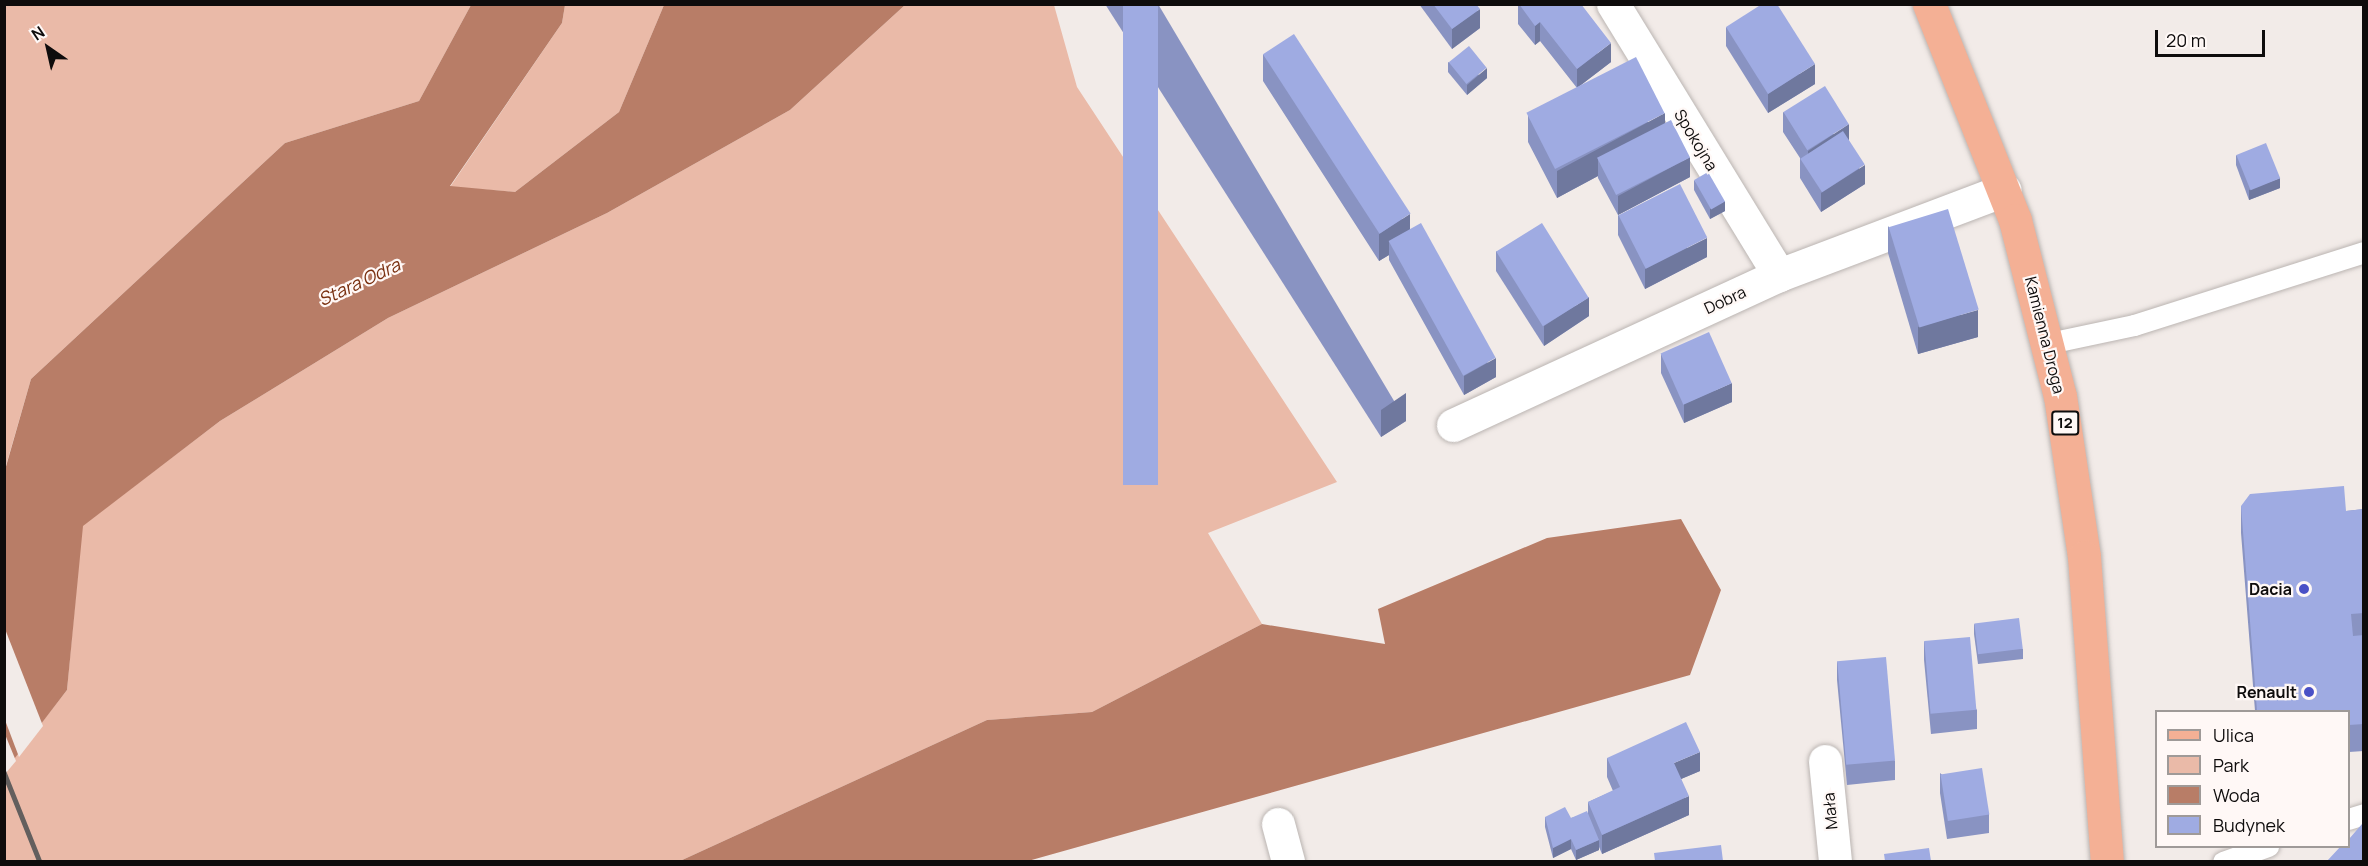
<!DOCTYPE html>
<meta charset="utf-8">
<style>
body{margin:0}
#map{position:relative;width:2368px;height:866px;overflow:hidden;background:#f2ebe8;font-family:Manrope,sans-serif}
div>[style]{position:absolute}
.green>*{inset:0;background:#eabaa8}
.water>*{inset:0;background:#b87d67}
.pier>*{inset:0;background:#f2ebe8}
.roads{filter:drop-shadow(0 0 2px #bbb5b2) drop-shadow(0 0 2px #bbb5b2)}
.lane>*{height:21px;margin:-10.5px;padding:0 10.5px;transform-origin:10.5px;border-radius:10.5px;background:#fff}
.street>*{height:33px;margin:-16.5px;padding:0 16.5px;transform-origin:16.5px;border-radius:16.5px;background:#fff}
.primary>*{height:33px;margin:-16.5px;padding:0 16.5px;transform-origin:16.5px;border-radius:16.5px;background:#f4b095}
.rail>*{height:4.5px;margin:-2.25px;padding:0 2.25px;transform-origin:2.25px;border-radius:2.25px;background:#635f5e}
.wall>*{inset:0;background:#8993c2}
.shaded-wall>*{inset:0;background:#6f789e}
.building>*{inset:0;background:#9fabe2;transform-origin:0 0}
.dots>*{width:16px;height:16px;translate:-50% -50%;box-sizing:border-box;border:3px solid #fff8f6;border-radius:50%}
span{translate:-50% -50%;white-space:nowrap;text-align:center;line-height:1.15;-webkit-text-stroke:4.5px #fff8f6;paint-order:stroke}
.shield-label span{padding:2px 4px;background:#fff8f6;border:2px solid;border-radius:4px;-webkit-text-stroke-width:0}
.shield-label{font-size:15px;color:#0e0c0c;font-weight:700}
.street-label{font-size:16px;color:#0e0c0c}
.poi-label{font-size:16px;color:#0e0c0c;font-weight:700}
.right{translate:-100% -50%;text-align:right}
.water-label{font-size:18px;color:#792f0f;font-style:italic}
.frame{position:absolute;inset:0;border:6px solid #0e0c0c;pointer-events:none}
.legend{position:absolute;left:2155px;top:710px;width:195px;height:138px;box-sizing:border-box;background:#fff8f6;border:2px solid #9f9a98;margin:0;padding:8px 10px;list-style:none;font-size:18px;color:#0e0c0c}
.legend li{display:flex;align-items:center;gap:12px;height:30px}
.legend b{width:30px;border:2px solid #9f9a98}
.north{position:absolute;left:18px;top:18px;width:60px;height:60px;-webkit-text-stroke:4px #fff8f6;paint-order:stroke;rotate:326deg;font-size:16px;font-weight:700;line-height:24px;text-align:center;color:#0e0c0c}
.north::after{content:'';display:block;margin:auto;width:21px;height:27px;background:#0e0c0c;clip-path:polygon(50% 0,100% 100%,50% 72%,0 100%)}
.scale{position:absolute;left:2155px;top:30px;width:110px;height:27px;box-sizing:border-box;border:3px solid #0e0c0c;border-top:0;padding-left:8px;font-size:18px;line-height:21px;white-space:nowrap;color:#0e0c0c;-webkit-text-stroke:4px #fff8f6;paint-order:stroke}
</style>
<div id="map">
<div class="green">
<div style="clip-path:polygon(5px 5px,471px 5px,419px 101px,285px 143px,31px 379px,5px 469px)"></div>
<div style="clip-path:polygon(565px 5px,664px 5px,619px 112px,515px 192px,450px 187px,562px 23px)"></div>
<div style="clip-path:polygon(905px 5px,1054px 5px,1077px 87px,1337px 482px,1208px 533px,1262px 624px,1092px 712px,987px 720px,680px 861px,5px 861px,4px 771px,67px 690px,82px 526px,220px 421px,388px 318px,607px 213px,790px 110px)"></div>
</div>
<div class="water">
<div style="clip-path:polygon(471px 5px,565px 5px,562px 23px,450px 186px,515px 192px,619px 112px,664px 5px,905px 5px,790px 110px,607px 213px,388px 318px,220px 421px,83px 526px,67px 690px,5px 771px,5px 470px,31px 379px,285px 143px,419px 101px)"></div>
<div style="clip-path:polygon(1681px 519px,1721px 590px,1690px 675px,1028px 861px,680px 861px,987px 720px,1092px 712px,1262px 624px,1385px 644px,1378px 609px,1547px 538px)"></div>
</div>
<div class="pier">
<div style="clip-path:polygon(5px 629px,43px 726px,19px 757px,5px 720px)"></div>
<div style="clip-path:polygon(4px 732px,16px 761px,5px 774px,4px 774px)"></div>
</div>
<div class="roads">
<div class="lane">
<div style="left:2049px;top:343px;width:87px;rotate:-12deg"></div>
<div style="left:2134px;top:325px;width:241px;rotate:-17.6deg"></div>
<div style="left:2348px;top:819px;width:17px;rotate:-17deg"></div>
<div style="left:2223px;top:862px;width:48px;rotate:-19.6deg"></div>
</div>
<div class="street">
<div style="left:1613px;top:4px;width:318px;rotate:58.5deg"></div>
<div style="left:1453px;top:425px;width:359px;rotate:-24.7deg"></div>
<div style="left:1779px;top:275px;width:241px;rotate:-20.7deg"></div>
<div style="left:1825px;top:761px;width:101px;rotate:84.3deg"></div>
<div style="left:1278px;top:824px;width:39px;rotate:75deg"></div>
</div>
<div class="primary">
<div style="left:1929px;top:4px;width:232px;rotate:68.3deg"></div>
<div style="left:2015px;top:220px;width:182px;rotate:75.7deg"></div>
<div style="left:2060px;top:396px;width:163px;rotate:81.5deg"></div>
<div style="left:2084px;top:557px;width:306px;rotate:85.7deg"></div>
</div>
</div>
<div class="rail">
<div style="left:4px;top:772px;width:97px;rotate:68.2deg"></div>
</div>
<div class="wall">
<div style="clip-path:polygon(1105px 4px,1158px 4px,1406px 421px,1381px 437px)"></div>
<div style="clip-path:polygon(1419px 4px,1476px 4px,1480px 28px,1452px 49px)"></div>
<div style="clip-path:polygon(1518px 4px,1611px 62px,1577px 88px,1540px 41px,1535px 45px,1518px 24px)"></div>
<div style="clip-path:polygon(1726px 27px,1815px 84px,1768px 113px,1726px 46px)"></div>
<div style="clip-path:polygon(1263px 54px,1410px 229px,1496px 377px,1464px 395px,1389px 260px,1389px 255px,1379px 261px,1263px 81px)"></div>
<div style="clip-path:polygon(1448px 62px,1487px 78px,1467px 95px,1448px 72px)"></div>
<div style="clip-path:polygon(1783px 112px,1849px 141px,1865px 184px,1821px 212px,1800px 178px,1800px 158px,1783px 132px)"></div>
<div style="clip-path:polygon(1528px 115px,1665px 123px,1690px 177px,1618px 215px,1598px 178px,1598px 176px,1557px 198px,1528px 142px)"></div>
<div style="clip-path:polygon(2236px 155px,2280px 188px,2249px 200px,2236px 165px)"></div>
<div style="clip-path:polygon(1694px 180px,1725px 211px,1710px 219px,1694px 190px)"></div>
<div style="clip-path:polygon(1618px 215px,1707px 257px,1645px 289px,1618px 235px)"></div>
<div style="clip-path:polygon(1888px 226px,1978px 337px,1918px 354px,1888px 253px)"></div>
<div style="clip-path:polygon(1496px 251px,1589px 316px,1544px 346px,1496px 271px)"></div>
<div style="clip-path:polygon(1661px 354px,1732px 402px,1684px 423px,1661px 373px)"></div>
<div style="clip-path:polygon(2241px 506px,2346px 511px,2364px 509px,2364px 751px,2349px 752px,2349px 711px,2255px 711px,2241px 533px)"></div>
<div style="clip-path:polygon(1974px 624px,2023px 649px,2023px 659px,1978px 664px,1974px 634px)"></div>
<div style="clip-path:polygon(1924px 641px,1977px 710px,1977px 729px,1931px 734px,1924px 660px)"></div>
<div style="clip-path:polygon(1837px 661px,1895px 761px,1895px 780px,1847px 785px,1837px 680px)"></div>
<div style="clip-path:polygon(1607px 758px,1700px 771px,1681px 779px,1689px 815px,1602px 854px,1599px 847px,1599px 850px,1576px 860px,1571px 849px,1553px 858px,1545px 827px,1545px 817px,1571px 818px,1588px 813px,1588px 802px,1613px 791px,1607px 777px)"></div>
<div style="clip-path:polygon(1940px 773px,1989px 814px,1989px 833px,1947px 839px,1940px 793px)"></div>
</div>
<div class="shaded-wall">
<div style="clip-path:polygon(1480px 9px,1480px 28px,1452px 49px,1452px 29px)"></div>
<div style="clip-path:polygon(1540px 22px,1540px 41px,1535px 45px,1535px 26px)"></div>
<div style="clip-path:polygon(1611px 43px,1611px 62px,1577px 88px,1577px 69px)"></div>
<div style="clip-path:polygon(1815px 64px,1815px 84px,1768px 113px,1768px 94px)"></div>
<div style="clip-path:polygon(1487px 68px,1487px 78px,1467px 95px,1467px 85px)"></div>
<div style="clip-path:polygon(1665px 113px,1665px 140px,1598px 159px,1598px 176px,1557px 198px,1557px 171px)"></div>
<div style="clip-path:polygon(1849px 124px,1849px 143px,1808px 170px,1808px 151px)"></div>
<div style="clip-path:polygon(1690px 157px,1690px 177px,1618px 215px,1618px 196px)"></div>
<div style="clip-path:polygon(1865px 165px,1865px 184px,1821px 212px,1821px 193px)"></div>
<div style="clip-path:polygon(2280px 178px,2280px 188px,2249px 200px,2249px 190px)"></div>
<div style="clip-path:polygon(1725px 201px,1725px 211px,1710px 219px,1710px 209px)"></div>
<div style="clip-path:polygon(1410px 214px,1410px 241px,1389px 241px,1389px 255px,1379px 261px,1379px 234px)"></div>
<div style="clip-path:polygon(1707px 238px,1707px 257px,1645px 289px,1645px 269px)"></div>
<div style="clip-path:polygon(1589px 297px,1589px 316px,1544px 346px,1544px 326px)"></div>
<div style="clip-path:polygon(1978px 310px,1978px 337px,1918px 354px,1918px 327px)"></div>
<div style="clip-path:polygon(1496px 358px,1496px 377px,1464px 395px,1464px 376px)"></div>
<div style="clip-path:polygon(1732px 383px,1732px 402px,1684px 423px,1684px 404px)"></div>
<div style="clip-path:polygon(1406px 393px,1406px 421px,1381px 437px,1381px 410px)"></div>
<div style="clip-path:polygon(1700px 752px,1700px 771px,1674px 782px,1674px 763px)"></div>
<div style="clip-path:polygon(1689px 796px,1689px 815px,1602px 854px,1602px 835px)"></div>
<div style="clip-path:polygon(1571px 839px,1571px 849px,1553px 858px,1553px 848px)"></div>
<div style="clip-path:polygon(1599px 840px,1599px 850px,1576px 860px,1576px 850px)"></div>
</div>
<div class="building">
<div style="left:1123px;top:4px;width:35px;height:481px"></div>
<div style="clip-path:polygon(1433px 4px,1476px 4px,1480px 9px,1452px 29px)"></div>
<div style="clip-path:polygon(1519px 4px,1581px 4px,1611px 43px,1577px 69px,1540px 22px,1535px 26px)"></div>
<div style="clip-path:polygon(1762px 4px,1777px 4px,1815px 64px,1768px 94px,1726px 27px)"></div>
<div style="left:1294px;top:34px;width:214px;height:37px;rotate:57deg"></div>
<div style="left:1469px;top:46px;width:28px;height:26px;rotate:51deg"></div>
<div style="left:1636px;top:57px;width:63px;height:123px;rotate:63deg"></div>
<div style="left:1825px;top:86px;width:45px;height:49px;rotate:58deg"></div>
<div style="left:1671px;top:120px;width:42px;height:83px;rotate:63deg"></div>
<div style="left:1843px;top:131px;width:40px;height:51px;rotate:57deg"></div>
<div style="left:2266px;top:143px;width:38px;height:32px;rotate:68deg"></div>
<div style="left:1708px;top:172px;width:34px;height:16px;rotate:60deg"></div>
<div style="left:1680px;top:184px;width:60px;height:69px;rotate:63deg"></div>
<div style="left:1948px;top:209px;width:105px;height:62px;rotate:73deg"></div>
<div style="left:1421px;top:223px;width:154px;height:37px;rotate:61deg"></div>
<div style="left:1542px;top:223px;width:88px;height:54px;rotate:58deg"></div>
<div style="left:1709px;top:332px;width:56px;height:53px;rotate:66deg"></div>
<div style="clip-path:polygon(2344px 486px,2346px 511px,2364px 509px,2364px 613px,2351px 614px,2353px 636px,2364px 635px,2364px 724px,2349px 725px,2349px 711px,2257px 711px,2241px 506px,2250px 494px)"></div>
<div style="left:2019px;top:618px;width:31px;height:45px;rotate:83deg"></div>
<div style="left:1970px;top:637px;width:73px;height:46px;rotate:85deg"></div>
<div style="left:1886px;top:657px;width:104px;height:49px;rotate:85deg"></div>
<div style="clip-path:polygon(1686px 722px,1700px 752px,1674px 763px,1689px 796px,1602px 835px,1588px 802px,1620px 787px,1607px 758px)"></div>
<div style="left:1982px;top:768px;width:47px;height:42px;rotate:81deg"></div>
<div style="clip-path:polygon(1565px 807px,1571px 818px,1587px 811px,1599px 840px,1576px 850px,1571px 839px,1553px 848px,1545px 817px)"></div>
<div style="clip-path:polygon(2362px 824px,2364px 825px,2364px 861px,2327px 861px,2341px 846px,2349px 846px,2349px 839px)"></div>
<div style="clip-path:polygon(1721px 845px,1723px 861px,1655px 861px,1654px 853px)"></div>
<div style="clip-path:polygon(1929px 848px,1931px 861px,1885px 861px,1884px 854px)"></div>
</div>
<div class="dots">
<div style="left:2304px;top:589px;background:#4a50c6"></div>
<div style="left:2309px;top:692px;background:#4a50c6"></div>
</div>
<div class="shield-label">
<span style="left:2065px;top:423px">12</span>
</div>
<div class="street-label">
<span style="left:1696px;top:140px;rotate:59deg">Spokojna</span>
<span style="left:1725px;top:300px;rotate:-25deg">Dobra</span>
<span style="left:2045px;top:335px;rotate:76deg">Kamienna Droga</span>
<span style="left:1830px;top:811px;rotate:-95deg">Mała</span>
</div>
<div class="poi-label">
<span class="right" style="left:2292px;top:589px">Dacia</span>
<span class="right" style="left:2297px;top:692px">Renault</span>
</div>
<div class="water-label">
<span style="left:359px;top:282px;rotate:-25deg">Stara Odra</span>
</div>
<div class="frame"></div>
<ul class="legend">
<li><b style="height:8px;background:#f4b095"></b>Ulica</li>
<li><b style="height:16px;background:#eabaa8"></b>Park</li>
<li><b style="height:16px;background:#b87d67"></b>Woda</li>
<li><b style="height:16px;background:#9fabe2"></b>Budynek</li>
</ul>
<div class="north">N</div>
<div class="scale">20 m</div>
</div>
